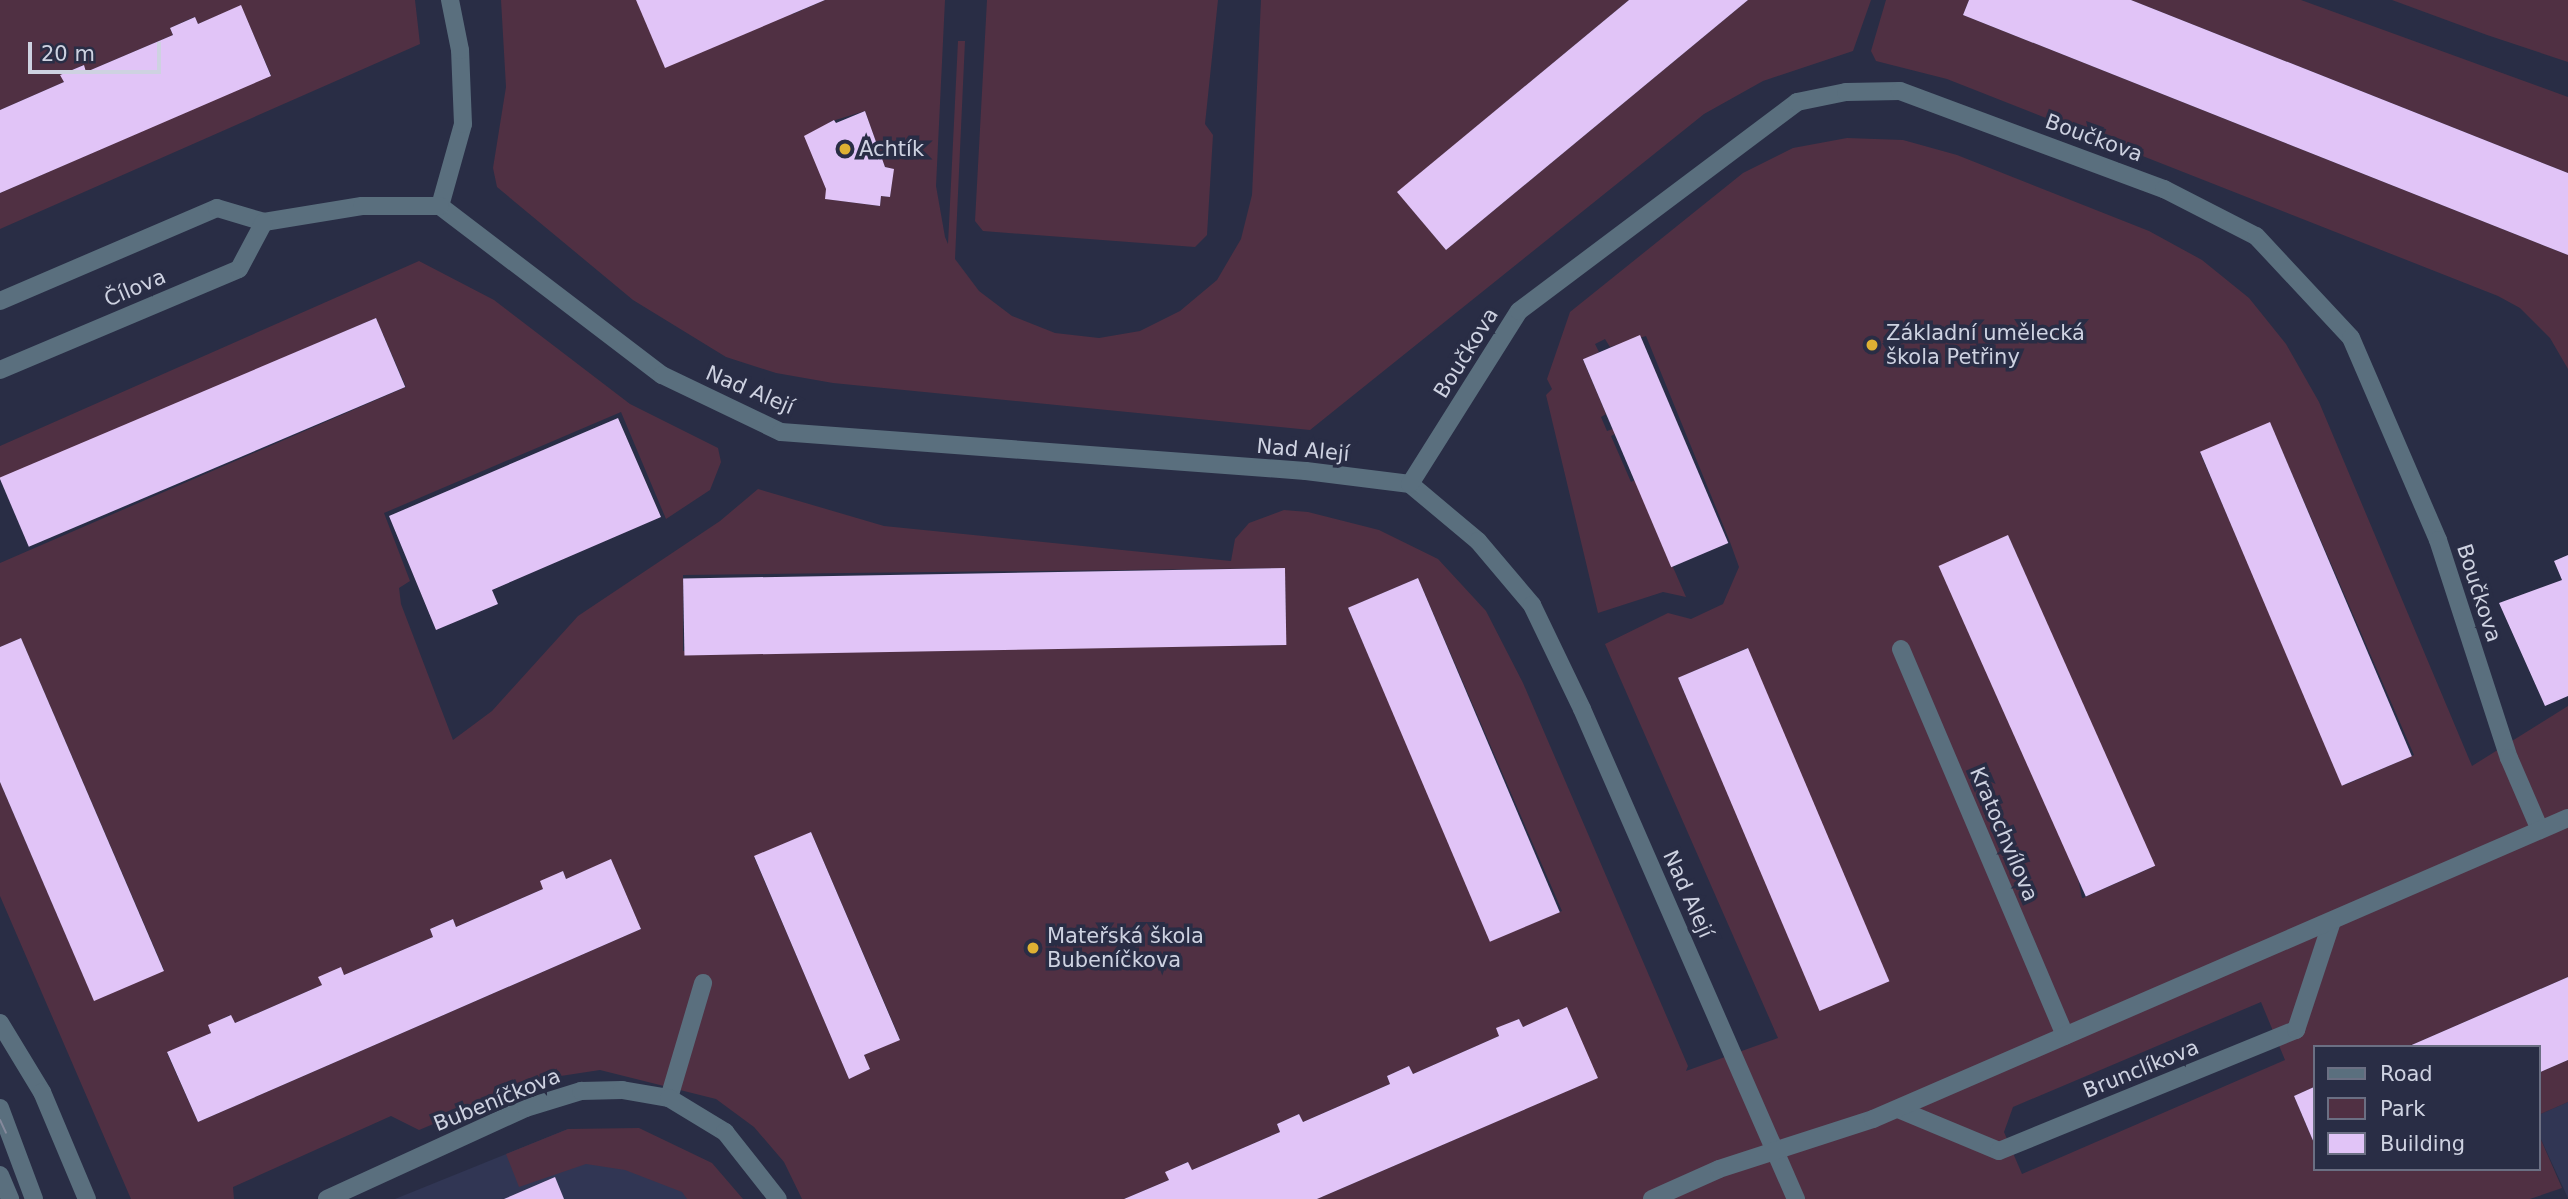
<!DOCTYPE html>
<meta charset="utf-8">
<style>
body{margin:0}
#map{position:relative;width:2568px;height:1199px;overflow:hidden;background:#292d45;font-family:"DejaVu Sans",sans-serif}
div>[style]{position:absolute}
.built>*{inset:0;background:#313654}
.green>*{inset:0;background:#503043}
.building>*{inset:0;background:#e1c4f7;transform-origin:0 0}
.minor>*{height:18px;margin:-9px;padding:0 9px;transform-origin:9px;border-radius:9px;background:#5a6f7e}
.tram>*{height:2px;margin:-1px;padding:0 1px;transform-origin:1px;border-radius:1px;background:#85899c}
.dots>*{width:19px;height:19px;translate:-50% -50%;box-sizing:border-box;border:4px solid #292d45;border-radius:50%}
span{translate:-50% -50%;white-space:nowrap;text-align:center;line-height:1.15;-webkit-text-stroke:7px #292d45;paint-order:stroke}
.street-label{font-size:21px;color:#ced2e1}
.poi-label{font-size:21px;color:#ced2e1}
.left{translate:0 -50%;text-align:left}
.legend{position:absolute;left:2313px;top:1045px;width:228px;height:126px;box-sizing:border-box;background:#292d45;border:2px solid #6b6f83;margin:0;padding:9px 12px;list-style:none;font-size:21px;color:#ced2e1}
.legend li{display:flex;align-items:center;gap:14px;height:35px}
.legend b{width:35px;border:2px solid #6b6f83}
.scale{position:absolute;left:28px;top:42px;width:133px;height:32px;box-sizing:border-box;border:4px solid #ced2e1;border-top:0;padding-left:9px;font-size:21px;line-height:24px;white-space:nowrap;color:#ced2e1;-webkit-text-stroke:5px #292d45;paint-order:stroke}
</style>
<div id="map">
<div class="built">
<div style="clip-path:polygon(2568px 1102px,2568px 1198px,2538px 1133px,2538px 1115px)"></div>
<div style="clip-path:polygon(568px 1129px,743px 1199px,395px 1199px)"></div>
</div>
<div class="green">
<div style="clip-path:polygon(0 0,415px 0,420px 44px,0 229px,0 193px,271px 75px,241px 6px,198px 24px,194px 17px,170px 28px,173px 35px,86px 72px,83px 65px,61px 75px,64px 82px,0 110px)"></div>
<div style="clip-path:polygon(evenodd,501px 0,636px 0,793px 14px,825px 0,945px 0,936px 186px,945px 237px,948px 244px,958px 41px,965px 41px,955px 259px,979px 291px,1012px 316px,1055px 333px,1099px 338px,1140px 331px,1180px 311px,1217px 280px,1241px 239px,1252px 195px,1261px 0,1629px 0,1398px 192px,1446px 250px,1748px 0,1871px 0,1853px 51px,1763px 81px,1704px 114px,1310px 430px,833px 383px,776px 373px,726px 357px,633px 300px,497px 187px,493px 168px,506px 87px,501px 0,865px 111px,885px 167px,893px 169px,890px 197px,881px 196px,880px 206px,826px 199px,829px 122px,865px 111px)"></div>
<div style="clip-path:polygon(987px 0,1218px 0,1205px 124px,1213px 135px,1207px 235px,1195px 247px,983px 231px,975px 221px)"></div>
<div style="clip-path:polygon(1886px 0,1969px 0,1963px 15px,2568px 255px,2568px 369px,2550px 338px,2520px 308px,2498px 296px,1947px 79px,1876px 61px,1871px 51px)"></div>
<div style="clip-path:polygon(2131px 0,2301px 0,2568px 97px,2568px 173px)"></div>
<div style="clip-path:polygon(2392px 0,2568px 0,2568px 62px,2487px 35px)"></div>
<div style="clip-path:polygon(evenodd,1847px 138px,1903px 140px,1957px 155px,2149px 231px,2202px 260px,2249px 298px,2286px 344px,2319px 402px,2472px 766px,2568px 706px,2568px 977px,2407px 1047px,2314px 1047px,2314px 1087px,2294px 1096px,2314px 1143px,2314px 1169px,2538px 1169px,2538px 1133px,2562px 1188px,2530px 1199px,1317px 1199px,1597px 1078px,1567px 1008px,1523px 1027px,1519px 1019px,1497px 1028px,1499px 1036px,1413px 1074px,1409px 1066px,1387px 1076px,1390px 1084px,1303px 1122px,1299px 1114px,1277px 1124px,1280px 1132px,1192px 1170px,1187px 1162px,1166px 1172px,1169px 1180px,1124px 1199px,802px 1199px,784px 1162px,754px 1127px,716px 1099px,600px 1070px,541px 1079px,419px 1130px,391px 1116px,233px 1187px,234px 1199px,131px 1199px,0 896px,0 782px,94px 1000px,164px 970px,21px 638px,0 647px,0 563px,406px 387px,376px 318px,0 480px,0 446px,419px 261px,494px 300px,630px 404px,718px 448px,721px 462px,710px 490px,666px 519px,621px 412px,384px 513px,410px 581px,399px 588px,401px 604px,453px 740px,492px 711px,578px 616px,720px 521px,758px 489px,884px 526px,1231px 561px,1235px 539px,1249px 523px,1284px 510px,1308px 512px,1379px 530px,1438px 559px,1486px 611px,1523px 683px,1688px 1066px,1686px 1071px,1778px 1038px,1605px 644px,1668px 613px,1691px 619px,1723px 604px,1739px 567px,1730px 542px,1646px 336px,1610px 347px,1605px 339px,1595px 344px,1599px 352px,1583px 360px,1606px 414px,1601px 417px,1607px 431px,1613px 429px,1615px 434px,1611px 436px,1631px 482px,1635px 480px,1686px 597px,1663px 592px,1598px 613px,1546px 395px,1552px 389px,1547px 379px,1570px 312px,1743px 173px,1793px 148px,1847px 138px,2270px 423px,2414px 755px,2345px 785px,2200px 453px,2270px 423px,1847px 138px,2008px 535px,2153px 867px,2083px 898px,2082px 898px,2008px 535px,1847px 138px,1285px 568px,1286px 645px,683px 651px,683px 575px,1285px 568px,1847px 138px,1418px 578px,1562px 911px,1492px 940px,1348px 608px,1418px 578px,1847px 138px,1747px 648px,1748px 648px,1822px 1011px,1678px 678px,1747px 648px,1847px 138px,811px 832px,900px 1039px,864px 1055px,870px 1069px,849px 1078px,754px 857px,811px 832px,1847px 138px,611px 860px,641px 929px,198px 1122px,167px 1053px,211px 1033px,209px 1025px,230px 1015px,235px 1023px,322px 985px,319px 977px,344px 975px,433px 937px,430px 929px,453px 919px,456px 927px,543px 889px,563px 871px,566px 879px,611px 860px,1847px 138px,2261px 1002px,2285px 1060px,2022px 1174px,2004px 1132px,2013px 1107px,2261px 1002px)"></div>
<div style="clip-path:polygon(2568px 1060px,2568px 1102px,2538px 1115px,2538px 1073px)"></div>
<div style="clip-path:polygon(639px 1128px,712px 1163px,743px 1199px,687px 1199px,682px 1192px,625px 1170px,586px 1164px,519px 1187px,506px 1154px,568px 1129px)"></div>
</div>
<div class="building">
<div style="clip-path:polygon(636px 0,825px 0,665px 68px)"></div>
<div style="clip-path:polygon(1629px 0,1748px 0,1446px 250px,1397px 192px)"></div>
<div style="clip-path:polygon(1969px 0,2131px 0,2568px 173px,2568px 255px,1963px 15px)"></div>
<div style="clip-path:polygon(241px 5px,271px 76px,0 193px,0 110px,64px 82px,60px 75px,84px 65px,86px 72px,173px 35px,170px 28px,195px 17px,198px 24px)"></div>
<div style="clip-path:polygon(865px 111px,885px 167px,894px 169px,890px 197px,881px 196px,880px 206px,825px 199px,826px 189px,804px 136px,834px 120px,836px 123px)"></div>
<div style="left:376px;top:318px;width:75px;height:409px;rotate:67deg"></div>
<div style="left:1640px;top:335px;width:226px;height:62px;rotate:67deg"></div>
<div style="clip-path:polygon(618px 418px,661px 517px,492px 590px,498px 604px,436px 630px,389px 516px)"></div>
<div style="left:2270px;top:422px;width:363px;height:76px;rotate:67deg"></div>
<div style="left:2008px;top:535px;width:362px;height:76px;rotate:66deg"></div>
<div style="clip-path:polygon(2568px 555px,2568px 696px,2545px 706px,2499px 603px,2562px 580px,2554px 561px)"></div>
<div style="left:1285px;top:568px;width:77px;height:602px;rotate:89deg"></div>
<div style="left:1418px;top:578px;width:363px;height:76px;rotate:67deg"></div>
<div style="clip-path:polygon(21px 638px,164px 971px,94px 1001px,0 782px,0 647px)"></div>
<div style="left:1748px;top:648px;width:362px;height:76px;rotate:67deg"></div>
<div style="clip-path:polygon(811px 832px,900px 1040px,864px 1055px,870px 1069px,849px 1079px,754px 856px)"></div>
<div style="clip-path:polygon(611px 859px,641px 929px,198px 1122px,167px 1052px,211px 1033px,208px 1025px,231px 1015px,235px 1023px,322px 985px,318px 977px,341px 967px,344px 975px,433px 937px,430px 929px,453px 919px,456px 927px,543px 889px,540px 881px,563px 871px,566px 879px)"></div>
<div style="clip-path:polygon(2568px 977px,2568px 1060px,2545px 1070px,2538px 1073px,2538px 1047px,2407px 1047px)"></div>
<div style="clip-path:polygon(1567px 1007px,1598px 1078px,1317px 1199px,1124px 1199px,1169px 1180px,1165px 1172px,1188px 1162px,1192px 1170px,1280px 1132px,1277px 1124px,1299px 1114px,1303px 1122px,1390px 1084px,1387px 1076px,1409px 1066px,1413px 1074px,1499px 1036px,1496px 1028px,1519px 1019px,1523px 1027px)"></div>
<div style="clip-path:polygon(2314px 1087px,2314px 1143px,2294px 1096px)"></div>
<div style="clip-path:polygon(555px 1177px,564px 1199px,504px 1199px)"></div>
</div>
<div class="minor">
<div style="left:440px;top:206px;width:279px;rotate:37.3deg"></div>
<div style="left:662px;top:375px;width:132px;rotate:25.6deg"></div>
<div style="left:781px;top:432px;width:526px;rotate:4.25deg"></div>
<div style="left:1306px;top:471px;width:105px;rotate:7.1deg"></div>
<div style="left:1410px;top:484px;width:89px;rotate:40deg"></div>
<div style="left:1478px;top:541px;width:84px;rotate:49.8deg"></div>
<div style="left:1532px;top:605px;width:115px;rotate:64.3deg"></div>
<div style="left:1582px;top:709px;width:535px;rotate:66.41deg"></div>
<div style="left:440px;top:206px;width:85px;rotate:-74.3deg"></div>
<div style="left:463px;top:124px;width:74px;rotate:-92.3deg"></div>
<div style="left:460px;top:50px;width:51px;rotate:-101.3deg"></div>
<div style="left:0;top:301px;width:236px;rotate:-23.2deg"></div>
<div style="left:217px;top:208px;width:49px;rotate:16.6deg"></div>
<div style="left:264px;top:222px;width:99px;rotate:-9.3deg"></div>
<div style="left:362px;top:206px;width:78px"></div>
<div style="left:0;top:370px;width:259px;rotate:-22.9deg"></div>
<div style="left:239px;top:269px;width:53px;rotate:-62deg"></div>
<div style="left:1410px;top:484px;width:204px;rotate:-57.8deg"></div>
<div style="left:1519px;top:311px;width:348px;rotate:-36.9deg"></div>
<div style="left:1797px;top:102px;width:50px;rotate:-11.5deg"></div>
<div style="left:1846px;top:92px;width:54px;rotate:-1.1deg"></div>
<div style="left:1900px;top:91px;width:282px;rotate:20.4deg"></div>
<div style="left:2164px;top:189px;width:103px;rotate:27.1deg"></div>
<div style="left:2256px;top:236px;width:139px;rotate:47deg"></div>
<div style="left:2351px;top:338px;width:220px;rotate:66.7deg"></div>
<div style="left:2438px;top:540px;width:229px;rotate:72deg"></div>
<div style="left:2509px;top:758px;width:78px;rotate:66.7deg"></div>
<div style="left:1901px;top:649px;width:420px;rotate:67deg"></div>
<div style="left:0;top:1023px;width:81px;rotate:58.7deg"></div>
<div style="left:42px;top:1092px;width:116px;rotate:67.2deg"></div>
<div style="left:669px;top:1098px;width:120px;rotate:-73.5deg"></div>
<div style="left:0;top:1108px;width:97px;rotate:69.5deg"></div>
<div style="left:1898px;top:1109px;width:109px;rotate:22.6deg"></div>
<div style="left:1999px;top:1151px;width:321px;rotate:-22.2deg"></div>
<div style="left:2296px;top:1030px;width:115px;rotate:-71.7deg"></div>
<div style="left:0;top:1175px;width:26px;rotate:67deg"></div>
<div style="left:327px;top:1199px;width:219px;rotate:-24.6deg"></div>
<div style="left:526px;top:1108px;width:58px;rotate:-17.2deg"></div>
<div style="left:581px;top:1091px;width:41px;rotate:-1.4deg"></div>
<div style="left:622px;top:1090px;width:48px;rotate:9.7deg"></div>
<div style="left:669px;top:1098px;width:66px;rotate:31.3deg"></div>
<div style="left:725px;top:1132px;width:85px;rotate:51.7deg"></div>
<div style="left:1652px;top:1199px;width:73px;rotate:-24.1deg"></div>
<div style="left:1719px;top:1169px;width:162px;rotate:-18deg"></div>
<div style="left:1873px;top:1119px;width:757px;rotate:-23.42deg"></div>
</div>
<div class="tram">
<div style="left:0;top:1120px;width:14px;rotate:65deg"></div>
</div>
<div class="dots">
<div style="left:845px;top:149px;background:#deb133"></div>
<div style="left:1872px;top:345px;background:#deb133"></div>
<div style="left:1033px;top:948px;background:#deb133"></div>
</div>
<div class="street-label">
<span style="left:2094px;top:138px;rotate:20deg">Boučkova</span>
<span style="left:135px;top:288px;rotate:-23deg">Čílova</span>
<span style="left:1466px;top:353px;rotate:-58deg">Boučkova</span>
<span style="left:750px;top:390px;rotate:23deg">Nad Alejí</span>
<span style="left:1303px;top:450px;rotate:5deg">Nad Alejí</span>
<span style="left:2479px;top:593px;rotate:72deg">Boučkova</span>
<span style="left:2004px;top:834px;rotate:67deg">Kratochvílova</span>
<span style="left:1688px;top:894px;rotate:66deg">Nad Alejí</span>
<span style="left:2141px;top:1069px;rotate:-22deg">Brunclíkova</span>
<span style="left:497px;top:1100px;rotate:-22deg">Bubeníčkova</span>
</div>
<div class="poi-label">
<span class="left" style="left:859px;top:149px">Achtík</span>
<span class="left" style="left:1886px;top:345px">Základní umělecká<br>škola Petřiny</span>
<span class="left" style="left:1047px;top:948px">Mateřská škola<br>Bubeníčkova</span>
</div>
<ul class="legend">
<li><b style="height:9px;background:#5a6f7e"></b>Road</li>
<li><b style="height:19px;background:#503043"></b>Park</li>
<li><b style="height:19px;background:#e1c4f7"></b>Building</li>
</ul>
<div class="scale">20 m</div>
</div>
